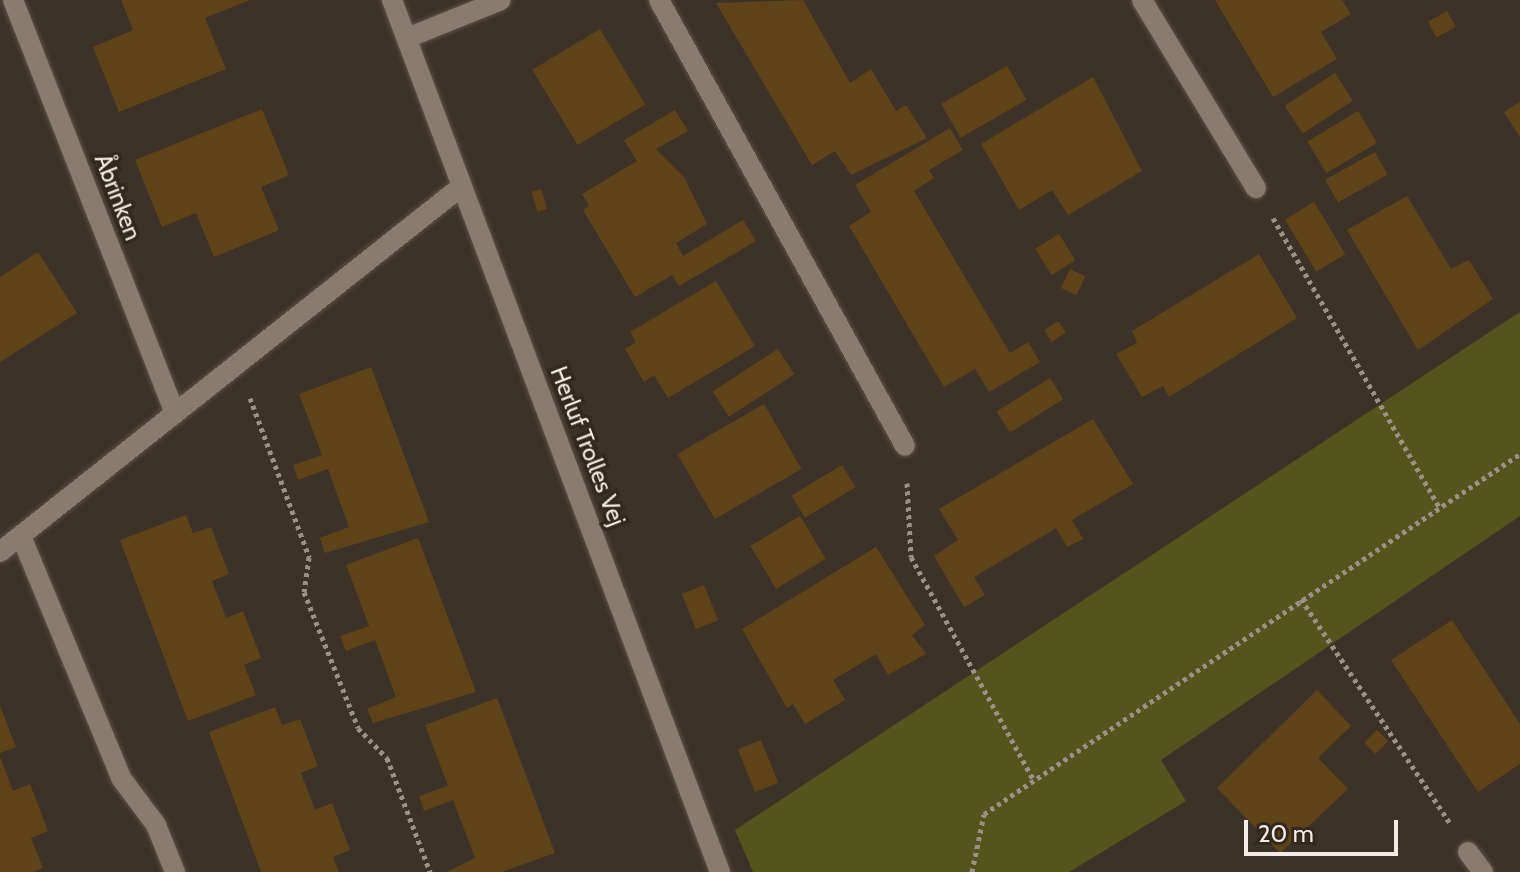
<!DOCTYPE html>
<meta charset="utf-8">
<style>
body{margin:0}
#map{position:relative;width:1520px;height:872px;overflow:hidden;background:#3d3227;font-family:Cabin,sans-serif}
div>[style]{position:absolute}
.green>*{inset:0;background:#53551c}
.building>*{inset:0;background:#5e4319;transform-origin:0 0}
.path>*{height:5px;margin-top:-2.5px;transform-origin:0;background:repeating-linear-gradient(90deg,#9b9189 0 4px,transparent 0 8px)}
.roads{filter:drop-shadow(0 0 2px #5a5147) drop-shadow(0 0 2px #5a5147)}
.minor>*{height:20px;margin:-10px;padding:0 10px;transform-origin:10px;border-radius:10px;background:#897c6f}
span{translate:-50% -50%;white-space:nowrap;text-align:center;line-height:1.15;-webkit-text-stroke:7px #32281d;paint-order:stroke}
.street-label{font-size:24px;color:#f4ece5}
.scale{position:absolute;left:1244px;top:820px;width:154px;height:36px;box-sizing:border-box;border:4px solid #f4ece5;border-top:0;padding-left:10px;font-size:24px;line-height:28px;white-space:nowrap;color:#f4ece5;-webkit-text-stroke:6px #32281d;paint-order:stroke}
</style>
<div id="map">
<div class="green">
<div style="clip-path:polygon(1520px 312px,1520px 516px,1161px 760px,1186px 801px,1069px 872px,753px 872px,735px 830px)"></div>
</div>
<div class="building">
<div style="clip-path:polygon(121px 0,250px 0,205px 18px,226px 69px,119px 112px,93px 47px,133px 30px)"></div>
<div style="clip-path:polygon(803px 0,850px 83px,871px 69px,896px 111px,906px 105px,927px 138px,851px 175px,835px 151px,812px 165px,716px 3px)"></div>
<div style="clip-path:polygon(1215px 0,1342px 0,1351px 14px,1321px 32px,1337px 59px,1273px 97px)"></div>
<div style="left:1447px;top:11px;width:18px;height:22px;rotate:61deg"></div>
<div style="left:600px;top:29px;width:88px;height:79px;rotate:59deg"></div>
<div style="left:1007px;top:66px;width:39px;height:76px;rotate:60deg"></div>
<div style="left:1335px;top:73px;width:33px;height:60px;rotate:57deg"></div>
<div style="clip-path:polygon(1093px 77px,1142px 171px,1068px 215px,1052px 190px,1019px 210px,981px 144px)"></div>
<div style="clip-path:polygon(1520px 102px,1520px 137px,1504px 112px)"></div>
<div style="clip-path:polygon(262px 109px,289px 175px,261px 187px,279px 230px,214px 257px,196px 213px,162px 227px,135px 160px)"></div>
<div style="clip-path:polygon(675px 110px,688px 131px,656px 149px,684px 177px,707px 224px,676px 243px,683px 256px,743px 220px,756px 241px,679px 286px,672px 275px,635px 297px,583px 210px,589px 206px,582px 194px,637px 161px,624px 140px)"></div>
<div style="left:1358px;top:111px;width:37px;height:59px;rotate:59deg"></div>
<div style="clip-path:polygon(950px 128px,963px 150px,929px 170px,934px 178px,914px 191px,1010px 353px,1028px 342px,1040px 362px,989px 392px,975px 369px,944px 387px,849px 226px,871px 212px,855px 185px)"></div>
<div style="left:1375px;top:152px;width:26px;height:57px;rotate:61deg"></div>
<div style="left:541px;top:189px;width:21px;height:10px;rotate:73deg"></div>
<div style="clip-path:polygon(1407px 196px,1451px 269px,1469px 260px,1493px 299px,1418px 350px,1347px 230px)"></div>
<div style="left:1314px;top:202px;width:61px;height:34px;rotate:59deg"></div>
<div style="left:1059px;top:234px;width:31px;height:28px;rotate:58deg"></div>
<div style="clip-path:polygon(38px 252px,77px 313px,0 362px,0 277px)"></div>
<div style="clip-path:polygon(1259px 254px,1297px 318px,1169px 397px,1163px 386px,1142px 397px,1116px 354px,1137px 343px,1132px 331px)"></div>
<div style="left:1070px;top:269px;width:17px;height:21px;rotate:25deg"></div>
<div style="clip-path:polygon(716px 281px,755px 346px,668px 398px,654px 375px,644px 382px,625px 349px,636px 342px,630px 332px)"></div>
<div style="left:1058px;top:321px;width:14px;height:17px;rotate:56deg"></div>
<div style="left:778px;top:349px;width:30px;height:78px;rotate:57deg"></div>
<div style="clip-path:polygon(371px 367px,429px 522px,325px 553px,320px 538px,349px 527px,328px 469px,298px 480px,293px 465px,322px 455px,299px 394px)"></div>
<div style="left:1050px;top:378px;width:25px;height:63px;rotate:58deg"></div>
<div style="left:764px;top:404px;width:75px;height:100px;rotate:60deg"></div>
<div style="clip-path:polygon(1093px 419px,1133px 484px,1072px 520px,1083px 539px,1067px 547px,1056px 528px,974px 577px,985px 595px,964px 607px,934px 556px,958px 540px,939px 509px)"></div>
<div style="left:842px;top:465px;width:26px;height:59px;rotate:59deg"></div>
<div style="clip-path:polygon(186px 515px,193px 533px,211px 527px,229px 574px,212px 581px,226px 618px,243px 611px,261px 658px,244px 665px,256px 695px,188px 721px,120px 540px)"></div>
<div style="left:800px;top:516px;width:50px;height:58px;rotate:59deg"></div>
<div style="clip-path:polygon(418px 538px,476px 692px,373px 723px,367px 709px,396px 697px,375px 640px,346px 651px,340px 636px,369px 626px,346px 565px)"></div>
<div style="clip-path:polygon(876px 547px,925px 625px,912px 635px,926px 654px,888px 675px,876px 654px,833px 680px,845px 700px,805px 724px,793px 704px,787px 708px,742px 629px)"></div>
<div style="left:704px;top:585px;width:38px;height:24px;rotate:68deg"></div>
<div style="clip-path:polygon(1452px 620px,1520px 724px,1520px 764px,1478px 792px,1391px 660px)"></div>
<div style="clip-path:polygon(1317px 690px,1351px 726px,1318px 758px,1348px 789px,1280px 853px,1217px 788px)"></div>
<div style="clip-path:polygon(497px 698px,555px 853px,502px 872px,447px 872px,475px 858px,453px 800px,424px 811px,419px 796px,448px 786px,425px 725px)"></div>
<div style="clip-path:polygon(0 706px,16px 747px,0 753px)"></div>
<div style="clip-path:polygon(275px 707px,282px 725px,300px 719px,318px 766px,301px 773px,315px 810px,332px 803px,350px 850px,333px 857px,339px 872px,261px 872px,209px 732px)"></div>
<div style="left:1377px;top:730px;width:16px;height:18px;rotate:45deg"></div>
<div style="left:761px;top:740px;width:46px;height:25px;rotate:68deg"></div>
<div style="clip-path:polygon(0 757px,13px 791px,30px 784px,48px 831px,31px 838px,43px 868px,33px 872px,0 872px)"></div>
</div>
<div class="path">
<div style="left:1273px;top:218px;width:335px;rotate:60.1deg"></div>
<div style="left:250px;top:398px;width:170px;rotate:69.6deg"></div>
<div style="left:309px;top:557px;width:35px;rotate:98deg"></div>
<div style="left:304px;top:592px;width:146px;rotate:68.3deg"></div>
<div style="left:358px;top:728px;width:42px;rotate:46deg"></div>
<div style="left:387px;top:758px;width:122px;rotate:69.3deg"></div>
<div style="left:907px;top:483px;width:74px;rotate:86.9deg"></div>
<div style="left:911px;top:557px;width:253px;rotate:61.2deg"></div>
<div style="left:1301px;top:599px;width:268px;rotate:56.4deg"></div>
<div style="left:972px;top:872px;width:59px;rotate:-78.3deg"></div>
<div style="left:984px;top:814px;width:646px;rotate:-33.89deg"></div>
</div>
<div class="roads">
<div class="minor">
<div style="left:13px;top:0;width:444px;rotate:68.6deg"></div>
<div style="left:392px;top:0;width:932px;rotate:69.39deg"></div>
<div style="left:659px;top:0;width:509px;rotate:61.12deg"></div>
<div style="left:1142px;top:0;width:220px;rotate:58.8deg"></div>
<div style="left:407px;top:38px;width:101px;rotate:-22deg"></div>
<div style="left:21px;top:536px;width:262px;rotate:67.5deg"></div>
<div style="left:121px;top:778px;width:59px;rotate:53.3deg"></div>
<div style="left:156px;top:825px;width:51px;rotate:68deg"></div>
<div style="left:0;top:552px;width:589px;rotate:-38.39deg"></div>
<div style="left:1468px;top:852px;width:25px;rotate:53deg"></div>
</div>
</div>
<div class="street-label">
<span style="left:118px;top:197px;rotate:69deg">Åbrinken</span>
<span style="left:588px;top:446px;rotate:69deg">Herluf Trolles Vej</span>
</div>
<div class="scale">20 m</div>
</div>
